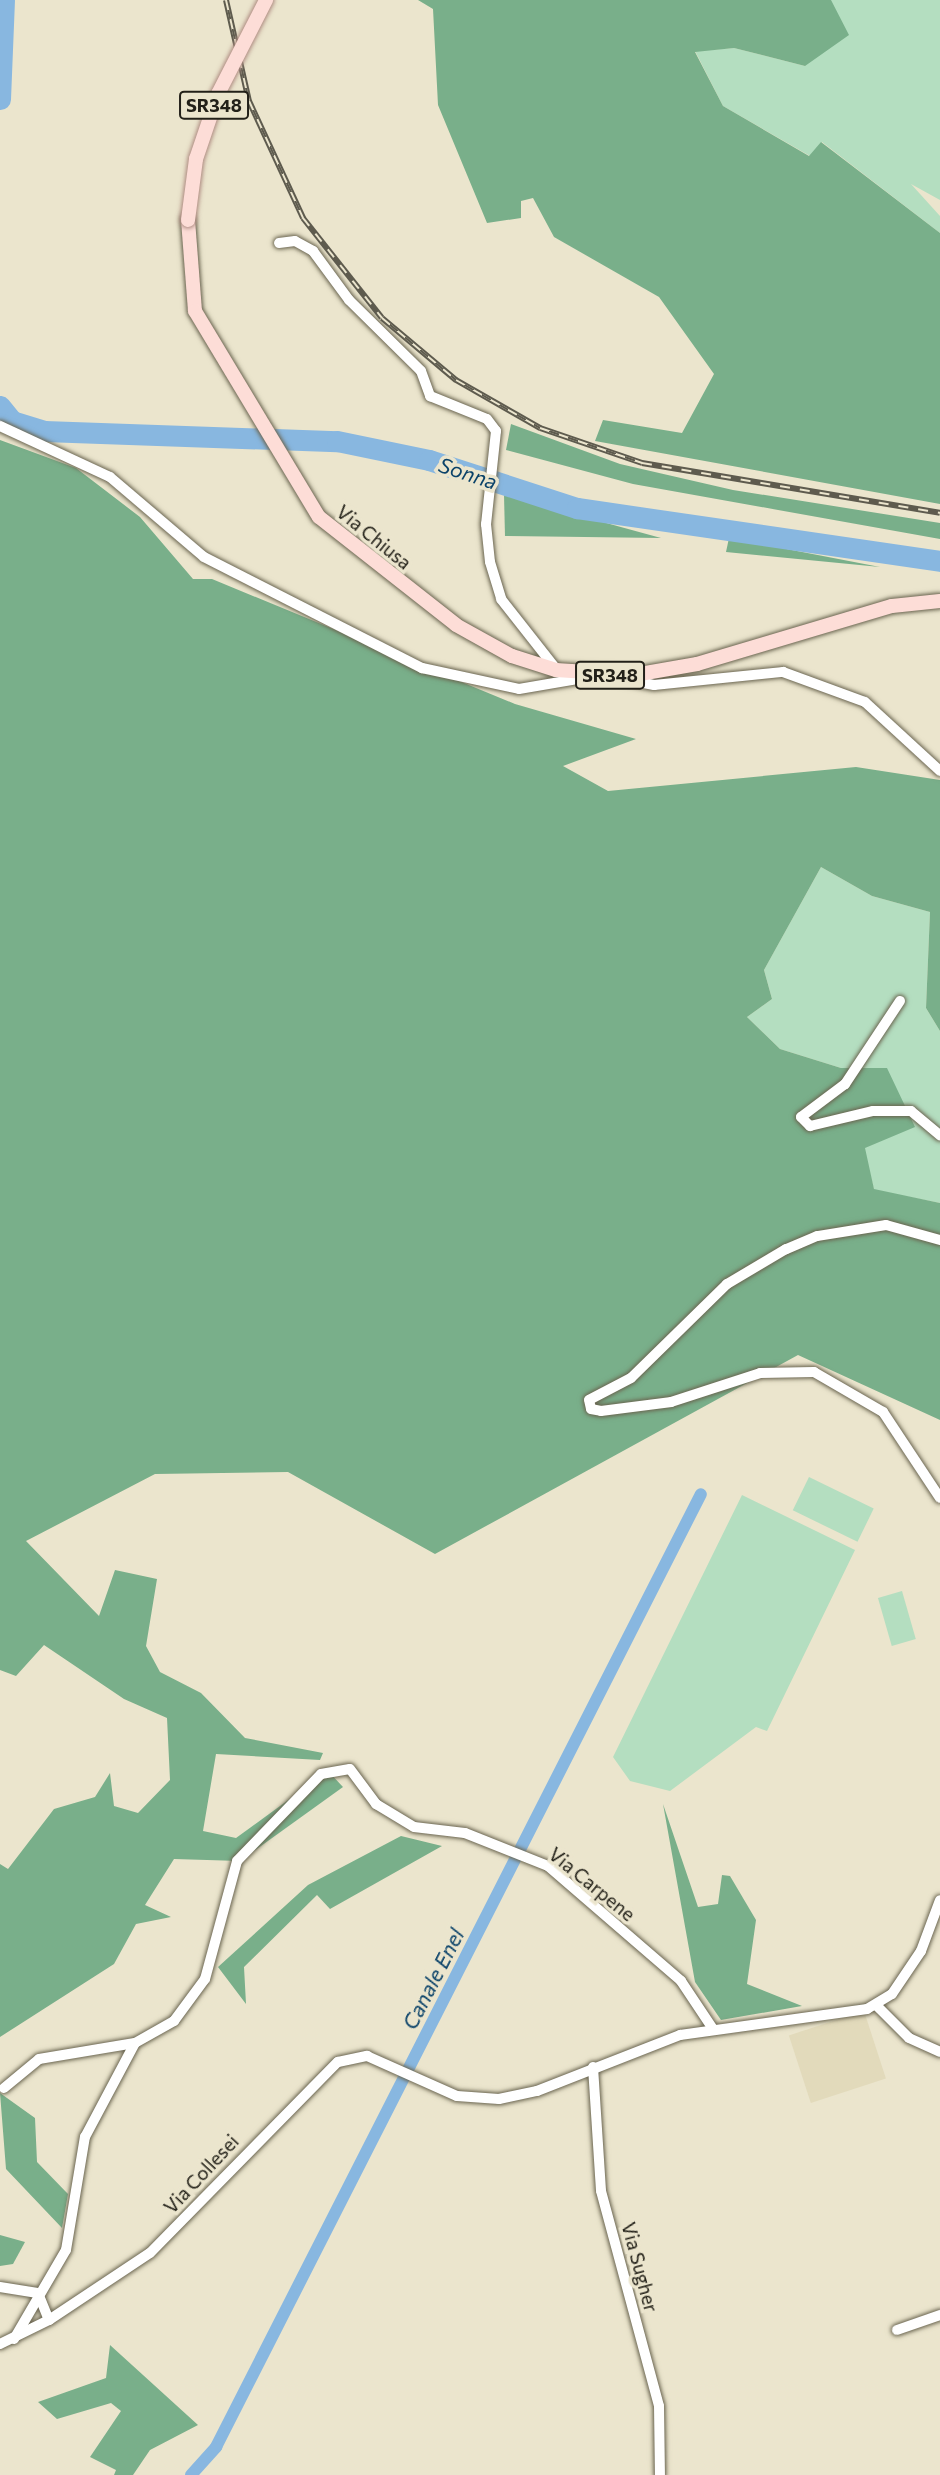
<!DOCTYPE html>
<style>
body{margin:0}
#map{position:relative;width:940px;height:2475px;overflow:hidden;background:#ebe5cd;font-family:Commissioner,sans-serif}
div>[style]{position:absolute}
.built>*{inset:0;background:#e2dabb;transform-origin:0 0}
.green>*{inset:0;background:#b4dec0;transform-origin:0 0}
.forest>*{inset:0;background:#79af8a}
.canal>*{height:12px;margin:-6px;padding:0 6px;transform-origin:6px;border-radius:6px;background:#88b7e0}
.river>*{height:21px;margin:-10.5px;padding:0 10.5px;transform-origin:10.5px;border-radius:10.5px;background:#88b7e0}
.roads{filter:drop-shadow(0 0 2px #6a6550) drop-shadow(0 0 2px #6a6550)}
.minor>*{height:10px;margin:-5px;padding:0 5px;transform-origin:5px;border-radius:5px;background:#fff}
.primary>*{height:14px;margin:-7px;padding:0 7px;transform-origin:7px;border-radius:7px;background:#fdddd7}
.rail>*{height:6px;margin-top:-3px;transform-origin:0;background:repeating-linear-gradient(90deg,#ebe5cd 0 10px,#5e5b4e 0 20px);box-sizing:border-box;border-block:2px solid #5e5b4e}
.bridges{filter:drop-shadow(0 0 2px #af8d83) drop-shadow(0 0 2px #af8d83)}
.primary-bridge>*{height:14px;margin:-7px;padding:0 7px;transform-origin:7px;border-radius:7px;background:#fdddd7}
span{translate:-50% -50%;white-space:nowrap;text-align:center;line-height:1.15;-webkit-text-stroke:7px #ebe5cd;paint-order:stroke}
.shield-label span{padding:2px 5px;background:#ebe5cd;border:2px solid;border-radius:5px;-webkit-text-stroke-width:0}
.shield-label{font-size:18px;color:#222018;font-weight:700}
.street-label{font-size:19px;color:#222018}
.water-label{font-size:21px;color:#0a4269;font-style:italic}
</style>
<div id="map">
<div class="built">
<div style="left:864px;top:2011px;width:71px;height:79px;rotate:72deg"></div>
</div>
<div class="green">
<div style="clip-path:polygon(831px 0,940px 0,940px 200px,911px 184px,940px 216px,940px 233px,822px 142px,810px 156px,723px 106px,695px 51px,734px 48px,805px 66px)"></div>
<div style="clip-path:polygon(821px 867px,872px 896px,930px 912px,926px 1008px,940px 1031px,940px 1203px,874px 1190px,864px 1148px,887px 1068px,841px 1068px,780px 1049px,747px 1017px,772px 999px,764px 970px)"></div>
<div style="left:809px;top:1477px;width:72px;height:37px;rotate:26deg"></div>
<div style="clip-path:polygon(742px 1495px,855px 1550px,767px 1731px,756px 1727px,670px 1791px,630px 1781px,613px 1757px)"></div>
<div style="left:902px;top:1591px;width:50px;height:25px;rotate:74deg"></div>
</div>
<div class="forest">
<div style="clip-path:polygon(418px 0,831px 0,849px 35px,805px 66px,734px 48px,695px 52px,723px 106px,809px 156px,821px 142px,940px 233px,940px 504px,595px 441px,603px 420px,682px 433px,714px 374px,659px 297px,554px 237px,533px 198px,521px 201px,521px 218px,487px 223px,438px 105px,433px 9px)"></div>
<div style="clip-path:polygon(511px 424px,620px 464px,733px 490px,940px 523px,940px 539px,633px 484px,506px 450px)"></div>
<div style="clip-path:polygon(0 440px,76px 468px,140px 517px,193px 579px,212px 579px,515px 704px,636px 739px,563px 766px,608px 791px,856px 767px,940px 780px,940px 1031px,926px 1008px,930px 912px,872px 896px,821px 867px,764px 970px,772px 999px,747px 1017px,780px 1049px,841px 1068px,887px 1068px,915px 1127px,865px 1148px,874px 1189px,940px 1203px,940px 1420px,798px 1355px,435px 1554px,288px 1472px,155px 1474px,26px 1541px,99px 1616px,115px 1570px,157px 1579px,146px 1646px,160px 1672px,201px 1693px,245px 1738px,323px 1753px,320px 1760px,216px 1754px,203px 1831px,236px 1838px,328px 1771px,343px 1787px,240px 1861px,174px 1859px,145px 1905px,171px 1917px,136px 1924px,114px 1964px,0 2037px,0 1864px,8px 1869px,54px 1809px,95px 1797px,110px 1773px,114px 1806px,138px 1813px,170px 1780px,167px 1718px,124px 1699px,44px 1645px,16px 1676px,0 1670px)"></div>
<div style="clip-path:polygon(504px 495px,661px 538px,505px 536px)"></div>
<div style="clip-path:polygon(729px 538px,880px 567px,726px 552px)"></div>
<div style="clip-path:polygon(663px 1804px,698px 1907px,718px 1904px,722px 1875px,730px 1876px,756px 1920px,747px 1984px,802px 2006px,721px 2020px,695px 1982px)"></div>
<div style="clip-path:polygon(401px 1836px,442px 1846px,330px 1909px,317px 1895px,244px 1967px,246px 2004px,218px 1967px,308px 1885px)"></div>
<div style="clip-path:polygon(0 2093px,35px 2118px,37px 2162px,68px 2194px,62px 2228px,6px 2169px)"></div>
<div style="clip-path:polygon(0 2235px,25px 2242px,13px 2264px,0 2266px)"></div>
<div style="clip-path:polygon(110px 2345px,198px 2425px,150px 2450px,133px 2475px,114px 2475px,116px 2470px,90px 2457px,121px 2411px,111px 2403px,57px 2419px,38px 2402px,106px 2378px)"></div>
</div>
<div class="canal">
<div style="left:191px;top:2475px;width:38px;rotate:-48deg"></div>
<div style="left:216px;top:2447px;width:1069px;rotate:-63.03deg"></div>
</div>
<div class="river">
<div style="left:0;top:99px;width:99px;rotate:-87.7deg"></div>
<div style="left:0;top:406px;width:19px;rotate:51deg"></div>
<div style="left:12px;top:421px;width:34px;rotate:17deg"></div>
<div style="left:44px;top:431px;width:293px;rotate:2deg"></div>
<div style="left:337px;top:441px;width:94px;rotate:11.7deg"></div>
<div style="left:429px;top:460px;width:156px;rotate:18deg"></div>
<div style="left:577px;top:508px;width:367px;rotate:8.3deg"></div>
</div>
<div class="roads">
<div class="minor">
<div style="left:279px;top:243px;width:16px;rotate:-7deg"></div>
<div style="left:295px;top:241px;width:21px;rotate:29deg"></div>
<div style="left:313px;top:251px;width:61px;rotate:53.7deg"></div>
<div style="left:349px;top:300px;width:101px;rotate:44.6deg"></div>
<div style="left:421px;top:371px;width:27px;rotate:70deg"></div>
<div style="left:430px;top:396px;width:61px;rotate:22deg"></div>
<div style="left:487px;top:419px;width:15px;rotate:53deg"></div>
<div style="left:496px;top:431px;width:94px;rotate:96.1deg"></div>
<div style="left:486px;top:524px;width:38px;rotate:84deg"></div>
<div style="left:490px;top:562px;width:39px;rotate:73deg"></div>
<div style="left:501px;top:599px;width:89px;rotate:51.8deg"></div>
<div style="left:0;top:426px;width:121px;rotate:24.9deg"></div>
<div style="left:110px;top:477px;width:123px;rotate:40.4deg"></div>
<div style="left:204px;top:557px;width:245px;rotate:27deg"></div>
<div style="left:422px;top:668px;width:99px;rotate:12.2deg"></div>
<div style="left:519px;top:689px;width:83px;rotate:-9.7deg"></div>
<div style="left:601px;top:675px;width:54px;rotate:10.7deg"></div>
<div style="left:654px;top:685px;width:130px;rotate:-5.8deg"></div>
<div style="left:783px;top:672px;width:87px;rotate:20.1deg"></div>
<div style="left:865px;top:702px;width:102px;rotate:42.6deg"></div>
<div style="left:900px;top:1001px;width:100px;rotate:123.5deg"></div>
<div style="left:845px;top:1084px;width:55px;rotate:143.1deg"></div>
<div style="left:801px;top:1117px;width:13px;rotate:45deg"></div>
<div style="left:810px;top:1126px;width:65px;rotate:-13.4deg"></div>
<div style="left:873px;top:1111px;width:38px"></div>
<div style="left:911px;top:1111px;width:38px;rotate:40deg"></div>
<div style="left:940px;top:1240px;width:56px;rotate:-164.5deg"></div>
<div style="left:886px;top:1225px;width:70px;rotate:170.9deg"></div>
<div style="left:817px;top:1236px;width:34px;rotate:157deg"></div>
<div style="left:786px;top:1249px;width:69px;rotate:149.3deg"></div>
<div style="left:727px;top:1284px;width:134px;rotate:135.6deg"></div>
<div style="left:631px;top:1378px;width:47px;rotate:152.4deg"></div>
<div style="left:589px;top:1400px;width:9px;rotate:77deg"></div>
<div style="left:591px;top:1409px;width:10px;rotate:11deg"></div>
<div style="left:601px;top:1411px;width:71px;rotate:-7.3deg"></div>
<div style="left:671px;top:1402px;width:94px;rotate:-18deg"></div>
<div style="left:760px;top:1373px;width:54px;rotate:-1.1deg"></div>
<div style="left:814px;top:1372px;width:80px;rotate:30.1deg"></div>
<div style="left:883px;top:1412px;width:103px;rotate:56.5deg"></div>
<div style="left:877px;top:2006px;width:45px;rotate:45deg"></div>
<div style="left:909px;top:2038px;width:34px;rotate:24deg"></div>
<div style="left:593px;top:2067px;width:124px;rotate:86.3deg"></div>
<div style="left:601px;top:2191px;width:223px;rotate:74.9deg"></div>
<div style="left:659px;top:2406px;width:69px;rotate:89.2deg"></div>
<div style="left:4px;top:2088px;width:45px;rotate:-39.6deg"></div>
<div style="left:39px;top:2059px;width:97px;rotate:-9.5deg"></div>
<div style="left:0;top:2287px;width:38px;rotate:9deg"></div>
<div style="left:38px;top:2293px;width:29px;rotate:68deg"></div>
<div style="left:897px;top:2330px;width:46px;rotate:-19.2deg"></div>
<div style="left:14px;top:2339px;width:103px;rotate:-59.7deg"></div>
<div style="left:66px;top:2250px;width:115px;rotate:-80.5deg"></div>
<div style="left:85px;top:2137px;width:106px;rotate:-62deg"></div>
<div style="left:135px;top:2043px;width:45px;rotate:-29.4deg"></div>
<div style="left:174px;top:2021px;width:52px;rotate:-53.6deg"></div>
<div style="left:205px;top:1979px;width:122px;rotate:-74.8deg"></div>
<div style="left:237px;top:1861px;width:121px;rotate:-46deg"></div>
<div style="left:321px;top:1774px;width:29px;rotate:-10deg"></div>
<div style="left:350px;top:1769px;width:44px;rotate:53.4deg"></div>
<div style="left:376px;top:1804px;width:44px;rotate:31.2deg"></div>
<div style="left:414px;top:1827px;width:51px;rotate:6.7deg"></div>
<div style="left:465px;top:1833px;width:89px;rotate:21.7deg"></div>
<div style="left:548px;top:1866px;width:176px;rotate:40.8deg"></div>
<div style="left:681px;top:1981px;width:58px;rotate:56.3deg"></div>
<div style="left:0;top:2344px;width:55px;rotate:-26.1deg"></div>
<div style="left:49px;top:2320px;width:121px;rotate:-33.6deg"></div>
<div style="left:150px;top:2253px;width:268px;rotate:-45.5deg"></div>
<div style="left:338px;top:2062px;width:30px;rotate:-12deg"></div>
<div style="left:367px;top:2056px;width:98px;rotate:24deg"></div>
<div style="left:457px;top:2096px;width:42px;rotate:4.1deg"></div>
<div style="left:499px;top:2099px;width:39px;rotate:-12deg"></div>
<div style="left:537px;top:2091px;width:154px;rotate:-21.4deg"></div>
<div style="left:680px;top:2035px;width:189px;rotate:-7.9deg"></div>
<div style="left:867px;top:2009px;width:29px;rotate:-31deg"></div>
<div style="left:892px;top:1994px;width:52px;rotate:-56deg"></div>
<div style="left:921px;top:1951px;width:54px;rotate:-69.6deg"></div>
</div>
<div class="primary">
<div style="left:188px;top:220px;width:91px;rotate:85.6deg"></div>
<div style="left:195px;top:311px;width:240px;rotate:59deg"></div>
<div style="left:319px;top:517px;width:174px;rotate:38.2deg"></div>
<div style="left:456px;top:625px;width:64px;rotate:29deg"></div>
<div style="left:512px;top:656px;width:46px;rotate:17.7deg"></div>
<div style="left:556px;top:670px;width:78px;rotate:3.7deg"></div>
<div style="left:634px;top:675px;width:64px;rotate:-9.9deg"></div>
<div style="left:697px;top:664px;width:203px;rotate:-16.6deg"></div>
<div style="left:892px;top:606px;width:48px;rotate:-5.9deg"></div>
</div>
</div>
<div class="rail">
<div style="left:226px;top:0;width:104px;rotate:77.2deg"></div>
<div style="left:249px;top:101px;width:129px;rotate:65.2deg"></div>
<div style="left:303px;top:218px;width:127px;rotate:51.7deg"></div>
<div style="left:382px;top:318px;width:97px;rotate:40deg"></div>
<div style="left:456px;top:380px;width:97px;rotate:29.7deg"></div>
<div style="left:540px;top:428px;width:108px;rotate:18.9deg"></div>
<div style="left:642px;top:463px;width:302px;rotate:9.5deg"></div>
</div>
<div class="bridges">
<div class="primary-bridge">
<div style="left:188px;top:220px;width:62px;rotate:-82.5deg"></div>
<div style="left:196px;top:159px;width:69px;rotate:-71.3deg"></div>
<div style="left:218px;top:94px;width:106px;rotate:-62.9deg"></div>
</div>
</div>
<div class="shield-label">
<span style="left:214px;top:105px">SR348</span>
<span style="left:610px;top:675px">SR348</span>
</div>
<div class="street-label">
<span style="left:374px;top:537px;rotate:39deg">Via Chiusa</span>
<span style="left:592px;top:1884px;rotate:39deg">Via Carpene</span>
<span style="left:201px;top:2174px;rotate:-47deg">Via Collesei</span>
<span style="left:640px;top:2267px;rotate:75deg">Via Sugher</span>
</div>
<div class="water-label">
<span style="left:468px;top:473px;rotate:18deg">Sonna</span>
<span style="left:433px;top:1979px;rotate:-63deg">Canale Enel</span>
</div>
</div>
